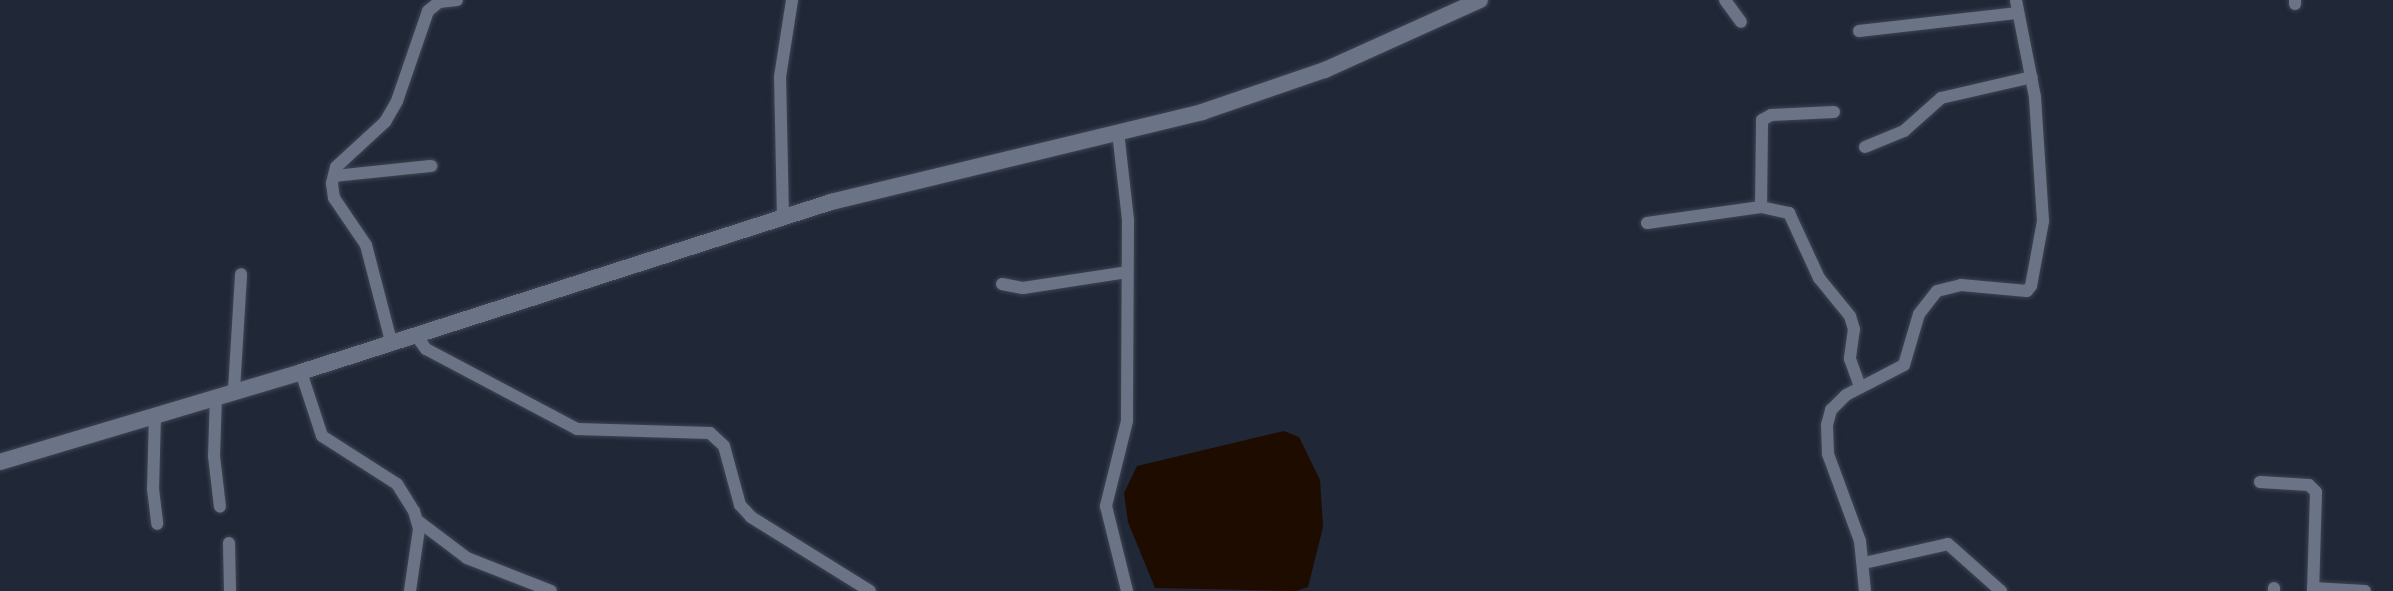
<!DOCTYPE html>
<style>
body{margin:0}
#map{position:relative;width:2393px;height:591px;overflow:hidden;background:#202737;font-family:Overpass,sans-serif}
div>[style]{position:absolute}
.water>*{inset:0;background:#1e0c00}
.roads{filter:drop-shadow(0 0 2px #3f4452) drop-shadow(0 0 2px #3f4452)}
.minor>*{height:12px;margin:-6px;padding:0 6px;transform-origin:6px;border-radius:6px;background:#6b7487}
.tertiary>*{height:16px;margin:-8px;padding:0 8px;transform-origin:8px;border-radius:8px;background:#6b7487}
span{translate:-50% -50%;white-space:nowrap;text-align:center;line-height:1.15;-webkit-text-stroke:7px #171d2d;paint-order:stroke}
</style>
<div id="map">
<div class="water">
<div style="clip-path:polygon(1284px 431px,1299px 437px,1320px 480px,1323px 527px,1308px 587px,1296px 591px,1155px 588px,1128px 522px,1124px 493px,1137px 466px)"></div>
</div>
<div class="roads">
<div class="minor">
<div style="left:1725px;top:0;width:27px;rotate:54deg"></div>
<div style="left:2295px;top:4px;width:4px;rotate:-90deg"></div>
<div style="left:1859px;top:31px;width:160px;rotate:-6.5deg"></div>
<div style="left:1118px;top:132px;width:89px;rotate:83.5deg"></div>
<div style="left:1128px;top:220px;width:201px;rotate:90.3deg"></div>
<div style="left:1127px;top:421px;width:88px;rotate:103.9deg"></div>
<div style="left:1106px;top:506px;width:88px;rotate:76.1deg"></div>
<div style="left:1865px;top:147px;width:42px;rotate:-22.3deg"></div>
<div style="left:1904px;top:131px;width:50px;rotate:-41.7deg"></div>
<div style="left:1941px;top:98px;width:93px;rotate:-13deg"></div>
<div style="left:334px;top:176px;width:98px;rotate:-5.9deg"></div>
<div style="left:1761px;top:207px;width:87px;rotate:-89.3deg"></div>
<div style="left:1762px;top:120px;width:10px;rotate:-29deg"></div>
<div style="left:1771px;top:115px;width:63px;rotate:-2.7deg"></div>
<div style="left:783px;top:218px;width:141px;rotate:-91.2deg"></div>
<div style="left:780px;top:77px;width:78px;rotate:-81.1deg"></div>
<div style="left:1647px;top:223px;width:115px;rotate:-8deg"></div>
<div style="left:1761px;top:207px;width:29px;rotate:12deg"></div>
<div style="left:1789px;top:213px;width:72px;rotate:65.2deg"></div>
<div style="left:1819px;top:278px;width:49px;rotate:50.8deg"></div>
<div style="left:1850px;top:316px;width:14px;rotate:73deg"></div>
<div style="left:1854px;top:329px;width:30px;rotate:98deg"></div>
<div style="left:1850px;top:359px;width:30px;rotate:70deg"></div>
<div style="left:1002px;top:284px;width:21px;rotate:11deg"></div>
<div style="left:1023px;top:288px;width:105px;rotate:-8.7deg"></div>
<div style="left:415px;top:334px;width:19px;rotate:54deg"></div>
<div style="left:426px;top:349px;width:171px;rotate:27.9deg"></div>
<div style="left:577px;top:429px;width:133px;rotate:1.7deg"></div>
<div style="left:710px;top:433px;width:19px;rotate:43deg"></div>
<div style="left:724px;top:446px;width:61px;rotate:74.8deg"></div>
<div style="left:740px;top:505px;width:16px;rotate:47deg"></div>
<div style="left:751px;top:517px;width:140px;rotate:31.9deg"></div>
<div style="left:391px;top:341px;width:99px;rotate:-104.6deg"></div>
<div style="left:366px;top:245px;width:57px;rotate:-124.2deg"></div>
<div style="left:334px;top:198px;width:15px;rotate:-98deg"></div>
<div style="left:332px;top:183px;width:16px;rotate:-76deg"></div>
<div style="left:336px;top:167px;width:67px;rotate:-42.6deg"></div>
<div style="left:385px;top:122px;width:24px;rotate:-60deg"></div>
<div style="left:397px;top:101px;width:95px;rotate:-71deg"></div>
<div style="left:428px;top:11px;width:14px;rotate:-39deg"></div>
<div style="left:439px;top:2px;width:18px;rotate:-6deg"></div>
<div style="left:301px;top:372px;width:67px;rotate:71.8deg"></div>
<div style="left:322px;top:436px;width:89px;rotate:32.6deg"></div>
<div style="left:397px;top:484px;width:32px;rotate:58deg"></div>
<div style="left:414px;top:511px;width:19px;rotate:74deg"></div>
<div style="left:419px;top:529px;width:63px;rotate:98.3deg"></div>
<div style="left:234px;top:390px;width:116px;rotate:-86.5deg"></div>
<div style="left:216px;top:396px;width:60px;rotate:91.9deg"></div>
<div style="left:214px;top:456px;width:51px;rotate:83.3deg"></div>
<div style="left:155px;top:414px;width:75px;rotate:91.5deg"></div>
<div style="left:153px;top:489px;width:35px;rotate:83deg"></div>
<div style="left:2260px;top:482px;width:49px;rotate:3.5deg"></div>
<div style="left:2309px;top:485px;width:10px;rotate:45deg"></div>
<div style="left:2316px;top:492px;width:99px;rotate:91.7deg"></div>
<div style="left:418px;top:521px;width:61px;rotate:37.1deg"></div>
<div style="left:467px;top:558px;width:90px;rotate:21.4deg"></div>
<div style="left:229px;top:543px;width:48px;rotate:88.8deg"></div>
<div style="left:1864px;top:563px;width:86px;rotate:-12.7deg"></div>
<div style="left:1948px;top:544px;width:71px;rotate:41.6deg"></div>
<div style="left:2313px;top:588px;width:52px;rotate:3.3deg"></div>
<div style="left:1865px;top:591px;width:50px;rotate:-95.7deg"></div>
<div style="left:1860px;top:541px;width:93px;rotate:-110.2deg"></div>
<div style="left:1828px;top:454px;width:29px;rotate:-92deg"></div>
<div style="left:1827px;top:425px;width:16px;rotate:-75deg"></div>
<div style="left:1831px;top:410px;width:21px;rotate:-45deg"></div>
<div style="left:1846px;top:395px;width:65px;rotate:-27.3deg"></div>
<div style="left:1904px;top:365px;width:53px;rotate:-73.6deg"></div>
<div style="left:1919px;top:314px;width:29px;rotate:-52deg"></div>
<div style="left:1937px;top:291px;width:25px;rotate:-14deg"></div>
<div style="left:1961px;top:285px;width:66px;rotate:5.2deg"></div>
<div style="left:2027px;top:291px;width:6px;rotate:-51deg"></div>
<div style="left:2031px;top:286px;width:66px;rotate:-79.5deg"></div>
<div style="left:2043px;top:221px;width:124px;rotate:-93.7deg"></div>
<div style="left:2035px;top:97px;width:99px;rotate:-101.1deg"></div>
<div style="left:2274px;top:591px;width:3px;rotate:-90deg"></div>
</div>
<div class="tertiary">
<div style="left:0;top:462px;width:314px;rotate:-16.6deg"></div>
<div style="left:301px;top:372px;width:557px;rotate:-17.78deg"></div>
<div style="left:831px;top:202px;width:382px;rotate:-13.6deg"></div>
<div style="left:1202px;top:112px;width:130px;rotate:-18.9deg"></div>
<div style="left:1325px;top:70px;width:170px;rotate:-24.3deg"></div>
</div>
</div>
</div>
